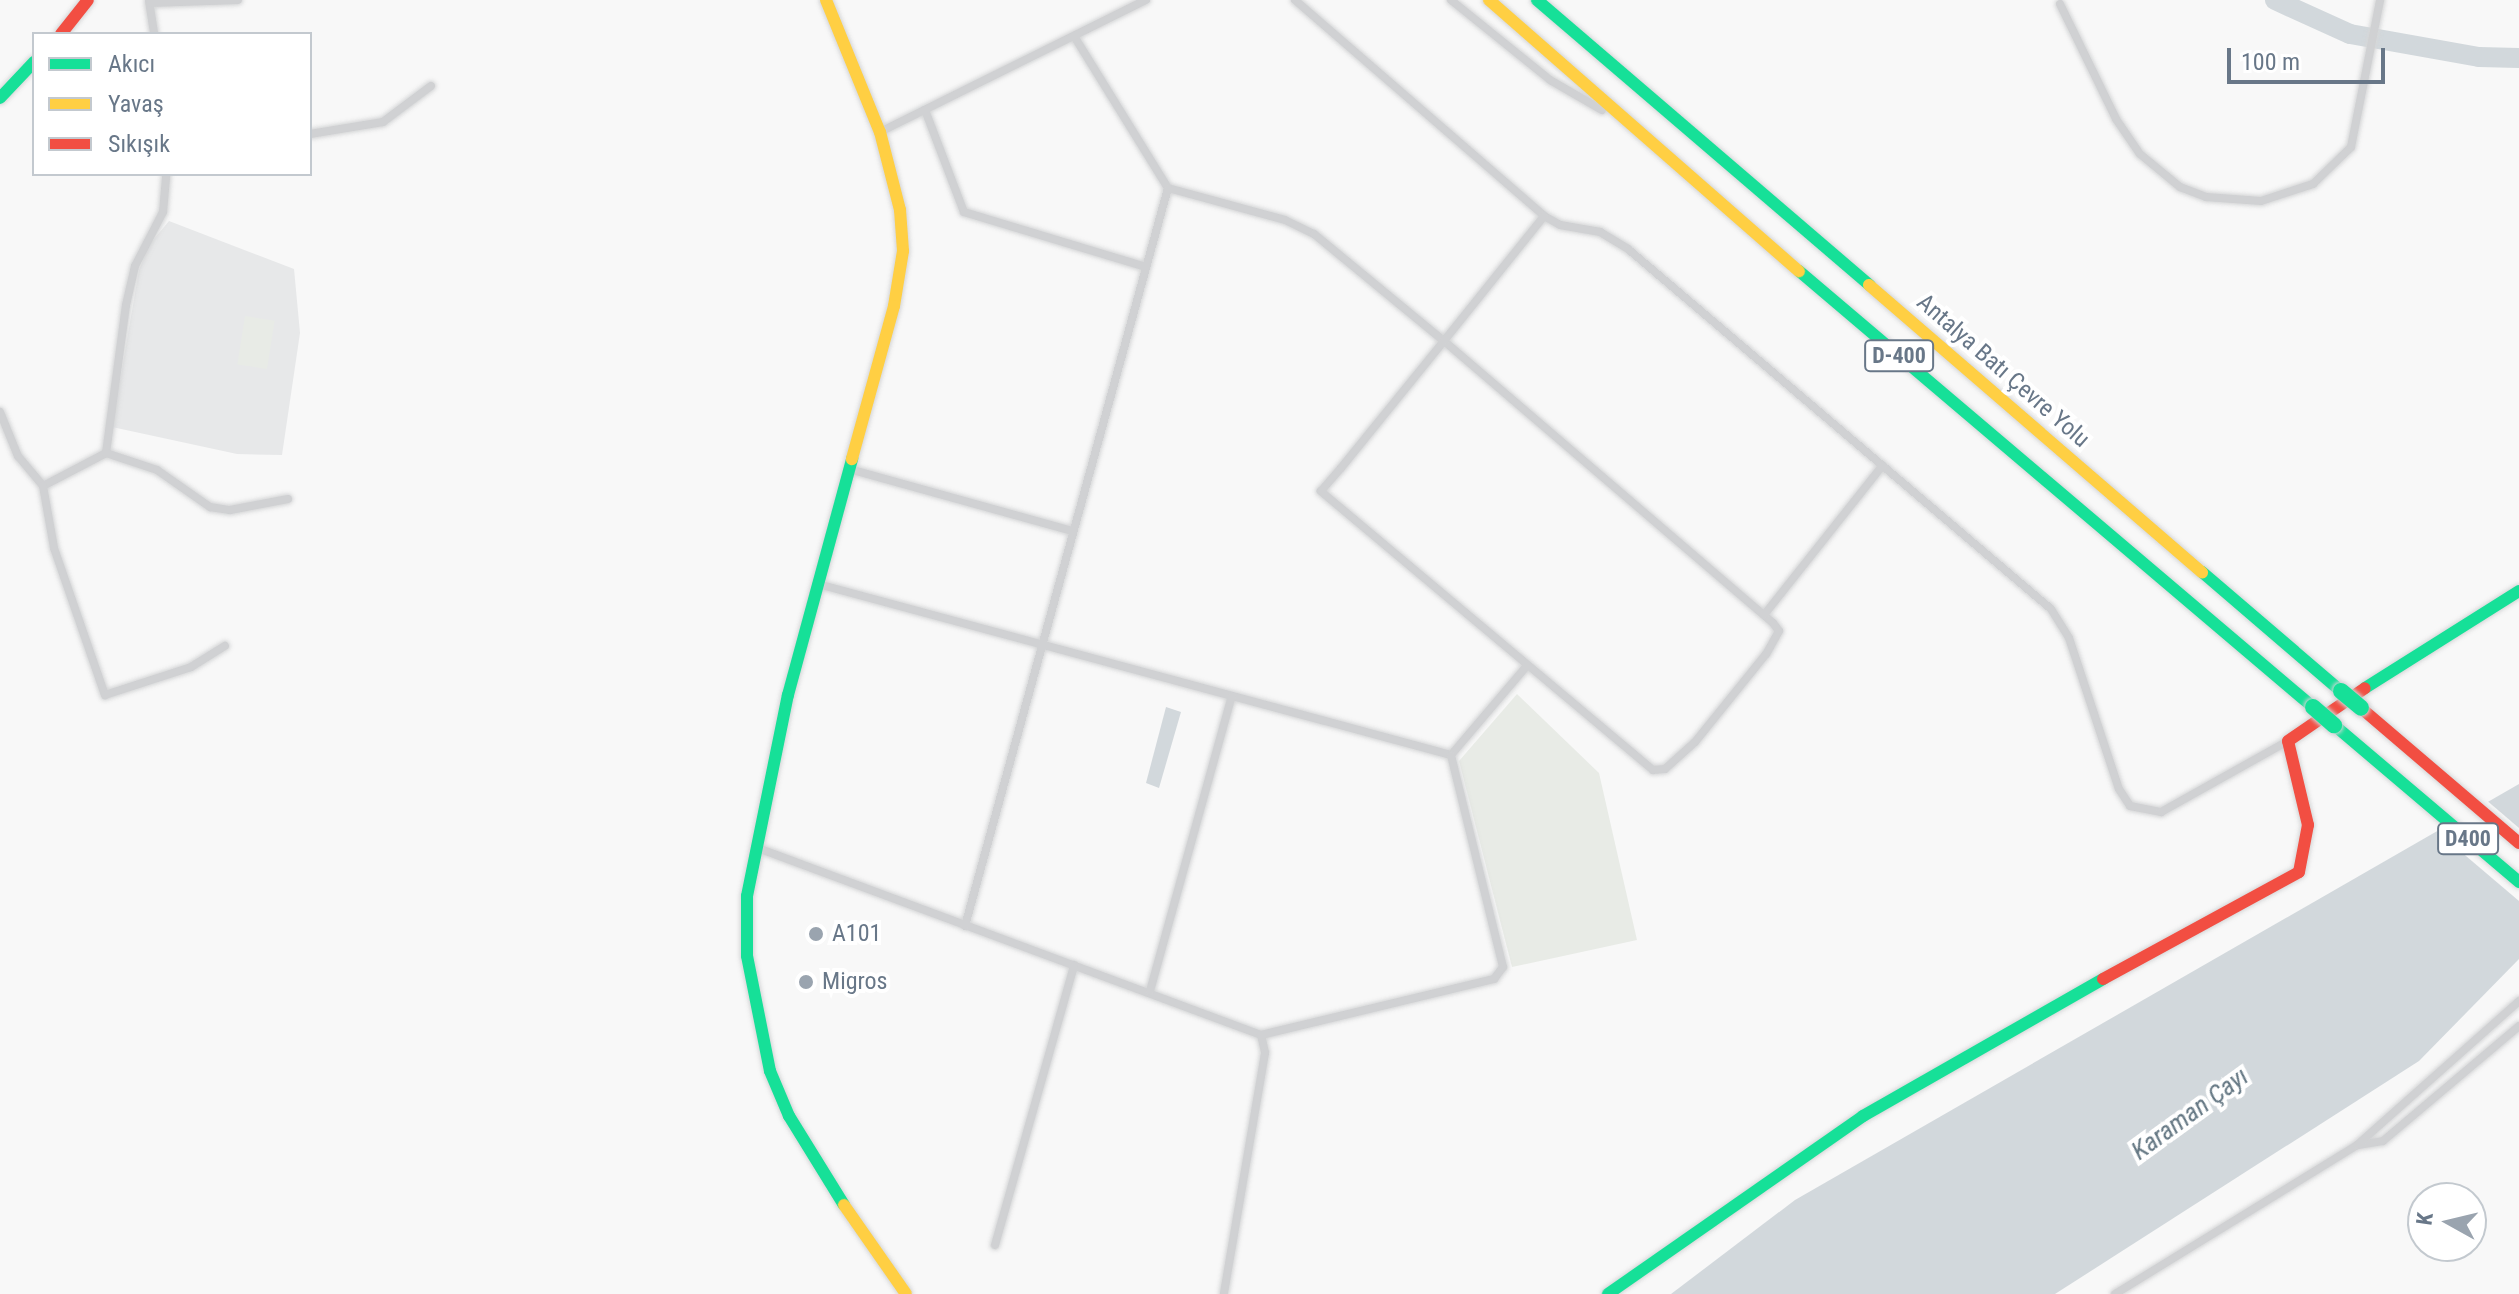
<!DOCTYPE html>
<meta charset="utf-8">
<style>
body{margin:0}
#map{position:relative;width:2519px;height:1294px;overflow:hidden;background:#f8f8f8;font-family:"Roboto Condensed",sans-serif}
div>[style]{position:absolute}
.built>*{inset:0;background:#e7e8e9}
.green>*{inset:0;background:#e8ebe6;transform-origin:0 0}
.water>*{inset:0;background:#d2d8dc}
.pier>*{inset:0;background:#f8f8f8}
.river>*{height:20px;margin:-10px;padding:0 10px;transform-origin:10px;border-radius:10px;background:#d2d8dc}
.roads{filter:drop-shadow(0 0 2px #d5d6d7) drop-shadow(0 0 2px #d5d6d7)}
.street>*{height:8px;margin:-4px;padding:0 4px;transform-origin:4px;border-radius:4px;background:#d0d1d3}
.fast>*{height:12px;margin:-6px;padding:0 6px;transform-origin:6px;border-radius:6px;background:#16e098}
.slow>*{height:12px;margin:-6px;padding:0 6px;transform-origin:6px;border-radius:6px;background:#ffcf43}
.jam>*{height:12px;margin:-6px;padding:0 6px;transform-origin:6px;border-radius:6px;background:#f24e42}
.bridges{filter:drop-shadow(0 0 2px #d4d4d6) drop-shadow(0 0 2px #d4d4d6)}
.fast-bridge>*{height:16px;margin:-8px;padding:0 8px;transform-origin:8px;border-radius:8px;background:#16e098}
.dots>*{width:22px;height:22px;translate:-50% -50%;box-sizing:border-box;border:4px solid #fff;border-radius:50%}
span{translate:-50% -50%;white-space:nowrap;text-align:center;line-height:1.15;-webkit-text-stroke:8px #fff;paint-order:stroke}
.shield-label span{padding:2px 6px;background:#fff;border:2px solid;border-radius:6px;-webkit-text-stroke-width:0}
.shield-label{font-size:22px;color:#687788;font-weight:700}
.street-label{font-size:24px;color:#687788}
.poi-label{font-size:24px;color:#687788}
.left{translate:0 -50%;text-align:left}
.water-label{font-size:26px;color:#647783;font-style:italic}
.legend{position:absolute;left:32px;top:32px;width:280px;height:144px;box-sizing:border-box;background:#fff;border:2px solid #c3c9cf;margin:0;padding:10px 14px;list-style:none;font-size:24px;color:#687788}
.legend li{display:flex;align-items:center;gap:16px;height:40px}
.legend b{width:40px;border:2px solid #c3c9cf}
.north{position:absolute;left:2407px;top:1182px;width:80px;height:80px;box-sizing:border-box;background:#fff;border:2px solid #c3c9cf;border-radius:50%;rotate:278deg;font-size:22px;font-weight:700;line-height:32px;text-align:center;color:#687788}
.north::after{content:'';display:block;margin:auto;width:28px;height:36px;background:#9aa4af;clip-path:polygon(50% 0,100% 100%,50% 72%,0 100%)}
.scale{position:absolute;left:2227px;top:48px;width:158px;height:36px;box-sizing:border-box;border:4px solid #687788;border-top:0;padding-left:10px;font-size:24px;line-height:28px;white-space:nowrap;color:#687788;-webkit-text-stroke:6px #fff;paint-order:stroke}
</style>
<div id="map">
<div class="built">
<div style="clip-path:polygon(169px 221px,294px 269px,300px 333px,282px 455px,237px 454px,112px 427px,139px 270px,149px 245px)"></div>
</div>
<div class="green">
<div style="left:245px;top:316px;width:30px;height:49px;rotate:9deg"></div>
<div style="clip-path:polygon(1517px 694px,1599px 773px,1637px 940px,1512px 967px,1459px 761px)"></div>
</div>
<div class="water">
<div style="clip-path:polygon(1166px 707px,1181px 712px,1159px 788px,1146px 783px)"></div>
<div style="clip-path:polygon(2519px 784px,2519px 959px,2419px 1061px,2055px 1294px,1671px 1294px,1795px 1200px)"></div>
</div>
<div class="pier">
<div style="clip-path:polygon(2485px 799px,2519px 828px,2519px 901px,2433px 828px)"></div>
</div>
<div class="river">
<div style="left:2275px;top:0;width:82px;rotate:24.4deg"></div>
<div style="left:2350px;top:34px;width:131px;rotate:10.1deg"></div>
<div style="left:2479px;top:57px;width:40px;rotate:1.4deg"></div>
</div>
<div class="roads">
<div class="street">
<div style="left:1295px;top:0;width:330px;rotate:40.9deg"></div>
<div style="left:1544px;top:216px;width:18px;rotate:29deg"></div>
<div style="left:1560px;top:225px;width:41px;rotate:9.9deg"></div>
<div style="left:1600px;top:232px;width:33px;rotate:31deg"></div>
<div style="left:1628px;top:249px;width:555px;rotate:40.4deg"></div>
<div style="left:2051px;top:609px;width:34px;rotate:58deg"></div>
<div style="left:2069px;top:638px;width:159px;rotate:71.7deg"></div>
<div style="left:2119px;top:789px;width:20px;rotate:57deg"></div>
<div style="left:2130px;top:806px;width:32px;rotate:11deg"></div>
<div style="left:2161px;top:812px;width:145px;rotate:-29.2deg"></div>
<div style="left:1451px;top:0;width:127px;rotate:38.9deg"></div>
<div style="left:1550px;top:80px;width:60px;rotate:30deg"></div>
<div style="left:149px;top:1px;width:33px;rotate:81deg"></div>
<div style="left:150px;top:3px;width:88px;rotate:-2deg"></div>
<div style="left:2060px;top:4px;width:128px;rotate:64deg"></div>
<div style="left:2116px;top:119px;width:42px;rotate:55.6deg"></div>
<div style="left:2140px;top:154px;width:52px;rotate:39.5deg"></div>
<div style="left:2180px;top:187px;width:28px;rotate:21deg"></div>
<div style="left:2206px;top:197px;width:55px;rotate:4.2deg"></div>
<div style="left:2261px;top:201px;width:55px;rotate:-18.1deg"></div>
<div style="left:2313px;top:184px;width:53px;rotate:-44.2deg"></div>
<div style="left:2351px;top:147px;width:150px;rotate:-78.8deg"></div>
<div style="left:1074px;top:36px;width:179px;rotate:58.3deg"></div>
<div style="left:1168px;top:188px;width:121px;rotate:15.3deg"></div>
<div style="left:1285px;top:220px;width:32px;rotate:26deg"></div>
<div style="left:1314px;top:234px;width:168px;rotate:39.5deg"></div>
<div style="left:1444px;top:341px;width:433px;rotate:40.6deg"></div>
<div style="left:1773px;top:623px;width:10px;rotate:53deg"></div>
<div style="left:1779px;top:631px;width:26px;rotate:119deg"></div>
<div style="left:1766px;top:654px;width:113px;rotate:128.9deg"></div>
<div style="left:1695px;top:742px;width:40px;rotate:138deg"></div>
<div style="left:1665px;top:769px;width:12px;rotate:175deg"></div>
<div style="left:1653px;top:770px;width:434px;rotate:-140deg"></div>
<div style="left:1321px;top:491px;width:30px;rotate:-49deg"></div>
<div style="left:1341px;top:468px;width:164px;rotate:-51deg"></div>
<div style="left:1444px;top:341px;width:160px;rotate:-51.3deg"></div>
<div style="left:925px;top:110px;width:109px;rotate:69.1deg"></div>
<div style="left:964px;top:212px;width:190px;rotate:16.8deg"></div>
<div style="left:880px;top:132px;width:297px;rotate:-26.4deg"></div>
<div style="left:310px;top:134px;width:74px;rotate:-9.3deg"></div>
<div style="left:383px;top:122px;width:60px;rotate:-36.9deg"></div>
<div style="left:0;top:412px;width:48px;rotate:67.8deg"></div>
<div style="left:18px;top:456px;width:39px;rotate:50deg"></div>
<div style="left:43px;top:486px;width:71px;rotate:-27.6deg"></div>
<div style="left:106px;top:453px;width:149px;rotate:-82.3deg"></div>
<div style="left:126px;top:305px;width:40px;rotate:-77deg"></div>
<div style="left:135px;top:266px;width:61px;rotate:-62.6deg"></div>
<div style="left:163px;top:212px;width:38px;rotate:-85deg"></div>
<div style="left:106px;top:453px;width:54px;rotate:18.4deg"></div>
<div style="left:157px;top:470px;width:65px;rotate:34.9deg"></div>
<div style="left:210px;top:507px;width:20px;rotate:9deg"></div>
<div style="left:230px;top:510px;width:59px;rotate:-10.7deg"></div>
<div style="left:849px;top:469px;width:232px;rotate:15.5deg"></div>
<div style="left:43px;top:486px;width:63px;rotate:79.9deg"></div>
<div style="left:54px;top:548px;width:156px;rotate:70.9deg"></div>
<div style="left:105px;top:695px;width:90px;rotate:-18deg"></div>
<div style="left:191px;top:667px;width:40px;rotate:-32deg"></div>
<div style="left:818px;top:584px;width:656px;rotate:15.12deg"></div>
<div style="left:1451px;top:755px;width:116px;rotate:-49.6deg"></div>
<div style="left:1764px;top:615px;width:191px;rotate:-51.6deg"></div>
<div style="left:755px;top:847px;width:540px;rotate:20.38deg"></div>
<div style="left:1261px;top:1035px;width:18px;rotate:77deg"></div>
<div style="left:1265px;top:1053px;width:244px;rotate:99.7deg"></div>
<div style="left:965px;top:926px;width:765px;rotate:-74.62deg"></div>
<div style="left:1150px;top:991px;width:306px;rotate:-74.5deg"></div>
<div style="left:1261px;top:1035px;width:240px;rotate:-13.5deg"></div>
<div style="left:1494px;top:979px;width:15px;rotate:-53deg"></div>
<div style="left:1503px;top:967px;width:218px;rotate:-103.8deg"></div>
<div style="left:2358px;top:1145px;width:25px;rotate:-9deg"></div>
<div style="left:2383px;top:1141px;width:178px;rotate:-40.2deg"></div>
<div style="left:995px;top:1245px;width:291px;rotate:-74.2deg"></div>
<div style="left:2115px;top:1294px;width:284px;rotate:-31.6deg"></div>
<div style="left:2357px;top:1145px;width:217px;rotate:-41.6deg"></div>
</div>
<div class="fast">
<div style="left:1537px;top:0;width:438px;rotate:40.6deg"></div>
<div style="left:0;top:98px;width:50px;rotate:-46.6deg"></div>
<div style="left:1799px;top:271px;width:674px;rotate:40.31deg"></div>
<div style="left:2202px;top:572px;width:183px;rotate:40.6deg"></div>
<div style="left:2365px;top:688px;width:182px;rotate:-32.2deg"></div>
<div style="left:2334px;top:725px;width:243px;rotate:40.3deg"></div>
<div style="left:844px;top:1205px;width:105px;rotate:-121.7deg"></div>
<div style="left:789px;top:1116px;width:49px;rotate:-112.9deg"></div>
<div style="left:770px;top:1071px;width:117px;rotate:-101.3deg"></div>
<div style="left:747px;top:956px;width:60px;rotate:-90deg"></div>
<div style="left:747px;top:896px;width:205px;rotate:-78.5deg"></div>
<div style="left:788px;top:695px;width:245px;rotate:-74.8deg"></div>
<div style="left:1608px;top:1294px;width:311px;rotate:-34.9deg"></div>
<div style="left:1863px;top:1116px;width:276px;rotate:-29.7deg"></div>
</div>
<div class="slow">
<div style="left:826px;top:0;width:143px;rotate:67.8deg"></div>
<div style="left:880px;top:132px;width:81px;rotate:75.6deg"></div>
<div style="left:900px;top:210px;width:41px;rotate:85.8deg"></div>
<div style="left:903px;top:251px;width:56px;rotate:99.3deg"></div>
<div style="left:894px;top:306px;width:159px;rotate:105.4deg"></div>
<div style="left:1489px;top:0;width:412px;rotate:41.2deg"></div>
<div style="left:1869px;top:285px;width:440px;rotate:40.8deg"></div>
<div style="left:844px;top:1205px;width:108px;rotate:55.1deg"></div>
</div>
<div class="jam">
<div style="left:61px;top:34px;width:43px;rotate:-51.5deg"></div>
<div style="left:2361px;top:708px;width:208px;rotate:40.5deg"></div>
<div style="left:2103px;top:979px;width:223px;rotate:-28.6deg"></div>
<div style="left:2299px;top:872px;width:48px;rotate:-79.2deg"></div>
<div style="left:2308px;top:825px;width:86px;rotate:-103.4deg"></div>
<div style="left:2288px;top:741px;width:93px;rotate:-34.5deg"></div>
</div>
</div>
<div class="bridges">
<div class="fast-bridge">
<div style="left:2341px;top:691px;width:26px;rotate:40deg"></div>
<div style="left:2313px;top:707px;width:28px;rotate:41deg"></div>
</div>
</div>
<div class="dots">
<div style="left:816px;top:934px;background:#9aa4af"></div>
<div style="left:806px;top:982px;background:#9aa4af"></div>
</div>
<div class="shield-label">
<span style="left:1899px;top:356px">D-400</span>
<span style="left:2468px;top:839px">D400</span>
</div>
<div class="street-label">
<span style="left:2003px;top:371px;rotate:41deg">Antalya Batı Çevre Yolu</span>
</div>
<div class="poi-label">
<span class="left" style="left:832px;top:934px">A101</span>
<span class="left" style="left:822px;top:982px">Migros</span>
</div>
<div class="water-label">
<span style="left:2190px;top:1114px;rotate:-36deg">Karaman Çayı</span>
</div>
<ul class="legend">
<li><b style="height:10px;background:#16e098"></b>Akıcı</li>
<li><b style="height:10px;background:#ffcf43"></b>Yavaş</li>
<li><b style="height:10px;background:#f24e42"></b>Sıkışık</li>
</ul>
<div class="north">K</div>
<div class="scale">100 m</div>
</div>
